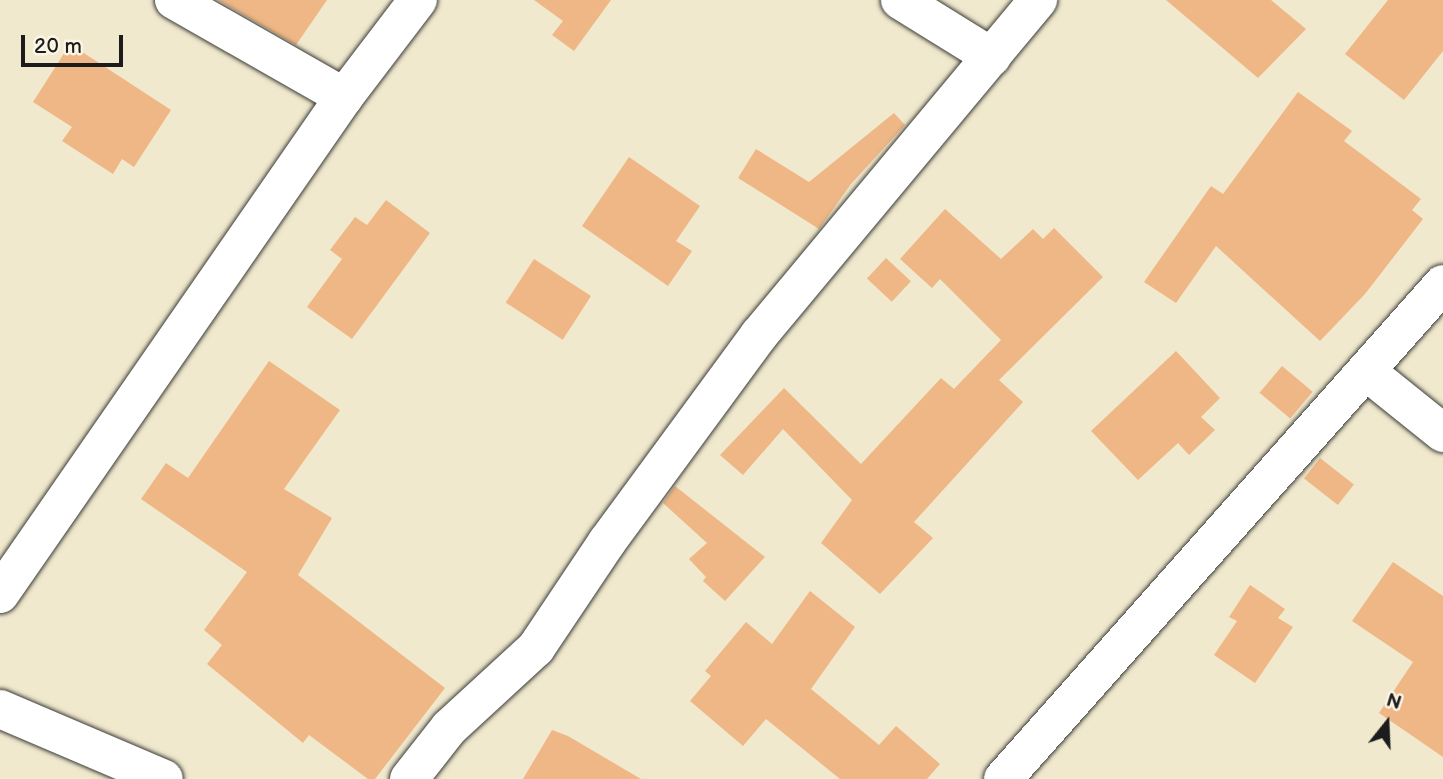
<!DOCTYPE html>
<style>
body{margin:0}
#map{position:relative;width:1443px;height:779px;overflow:hidden;background:#f0e9ce;font-family:"Balsamiq Sans",sans-serif}
div>[style]{position:absolute}
.building>*{inset:0;background:#efb785;transform-origin:0 0}
.roads{filter:drop-shadow(0 0 2px #3c3b37) drop-shadow(0 0 2px #3c3b37)}
.street>*{height:38px;margin:-19px;padding:0 19px;transform-origin:19px;border-radius:19px;background:#fff}
span{translate:-50% -50%;white-space:nowrap;text-align:center;line-height:1.15;-webkit-text-stroke:5px #fcf5e5;paint-order:stroke}
.north{position:absolute;left:1352px;top:688px;width:70px;height:70px;-webkit-text-stroke:5px #fcf5e5;paint-order:stroke;rotate:18deg;font-size:19px;font-weight:700;line-height:28px;text-align:center;color:#1c1c1c}
.north::after{content:'';display:block;margin:auto;width:24px;height:32px;background:#1c1c1c;clip-path:polygon(50% 0,100% 100%,50% 72%,0 100%)}
.scale{position:absolute;left:21px;top:35px;width:102px;height:32px;box-sizing:border-box;border:4px solid #1c1c1c;border-top:0;padding-left:9px;font-size:21px;line-height:24px;white-space:nowrap;color:#1c1c1c;-webkit-text-stroke:5px #fcf5e5;paint-order:stroke}
</style>
<div id="map">
<div class="building">
<div style="clip-path:polygon(218px 0,327px 0,296px 45px)"></div>
<div style="clip-path:polygon(534px 0,611px 0,574px 51px,552px 35px,563px 21px)"></div>
<div style="clip-path:polygon(1166px 0,1271px 0,1306px 29px,1258px 78px)"></div>
<div style="clip-path:polygon(1388px 0,1443px 0,1443px 51px,1404px 100px,1345px 54px)"></div>
<div style="clip-path:polygon(70px 44px,171px 110px,134px 167px,122px 159px,113px 174px,62px 141px,72px 127px,33px 102px)"></div>
<div style="clip-path:polygon(1298px 92px,1352px 131px,1344px 141px,1421px 199px,1412px 210px,1423px 219px,1365px 294px,1320px 341px,1216px 246px,1176px 303px,1144px 282px,1211px 186px,1223px 194px)"></div>
<div style="clip-path:polygon(894px 113px,905px 125px,851px 184px,819px 229px,738px 178px,756px 149px,809px 182px)"></div>
<div style="clip-path:polygon(629px 157px,700px 206px,676px 241px,692px 251px,668px 286px,582px 226px)"></div>
<div style="clip-path:polygon(386px 200px,430px 233px,352px 339px,307px 307px,342px 259px,330px 250px,355px 217px,367px 225px)"></div>
<div style="clip-path:polygon(945px 209px,1001px 259px,1033px 229px,1043px 239px,1054px 228px,1103px 277px,999px 380px,1023px 402px,914px 522px,933px 538px,880px 594px,821px 543px,852px 500px,783px 429px,743px 475px,720px 455px,784px 388px,861px 464px,941px 378px,954px 389px,1001px 340px,940px 279px,932px 288px,900px 259px)"></div>
<div style="left:886px;top:258px;width:34px;height:28px;rotate:43deg"></div>
<div style="left:534px;top:259px;width:68px;height:52px;rotate:33deg"></div>
<div style="clip-path:polygon(1176px 351px,1220px 398px,1201px 417px,1215px 430px,1189px 455px,1178px 443px,1138px 480px,1091px 431px)"></div>
<div style="clip-path:polygon(269px 361px,340px 410px,284px 489px,332px 518px,298px 575px,445px 688px,375px 779px,368px 779px,309px 735px,303px 743px,207px 664px,222px 645px,204px 630px,247px 572px,141px 499px,166px 463px,188px 478px)"></div>
<div style="left:1282px;top:366px;width:40px;height:35px;rotate:40deg"></div>
<div style="left:1320px;top:458px;width:43px;height:26px;rotate:38deg"></div>
<div style="clip-path:polygon(675px 486px,765px 557px,725px 601px,703px 581px,706px 577px,689px 559px,707px 543px,663px 503px)"></div>
<div style="clip-path:polygon(1393px 562px,1443px 596px,1443px 757px,1379px 713px,1413px 662px,1352px 621px)"></div>
<div style="clip-path:polygon(1250px 585px,1285px 609px,1278px 618px,1293px 627px,1255px 683px,1214px 655px,1237px 621px,1229px 617px)"></div>
<div style="clip-path:polygon(810px 591px,855px 627px,811px 689px,879px 745px,896px 726px,940px 764px,927px 779px,840px 779px,766px 719px,743px 746px,690px 701px,711px 676px,705px 671px,746px 622px,772px 644px)"></div>
<div style="clip-path:polygon(552px 730px,568px 736px,641px 779px,523px 779px)"></div>
</div>
<div class="roads">
<div class="street">
<div style="left:174px;top:0;width:196px;rotate:29.7deg"></div>
<div style="left:900px;top:0;width:108px;rotate:31.8deg"></div>
<div style="left:1366px;top:371px;width:99px;rotate:38.8deg"></div>
<div style="left:0;top:594px;width:604px;rotate:-55.31deg"></div>
<div style="left:344px;top:97px;width:122px;rotate:-52.7deg"></div>
<div style="left:0;top:709px;width:178px;rotate:23.1deg"></div>
<div style="left:409px;top:779px;width:65px;rotate:-51.9deg"></div>
<div style="left:449px;top:728px;width:118px;rotate:-42.6deg"></div>
<div style="left:536px;top:648px;width:128px;rotate:-56.2deg"></div>
<div style="left:607px;top:542px;width:257px;rotate:-53.7deg"></div>
<div style="left:759px;top:335px;width:436px;rotate:-50.2deg"></div>
<div style="left:1003px;top:779px;width:662px;rotate:-48.37deg"></div>
</div>
</div>
<div class="north">N</div>
<div class="scale">20 m</div>
</div>
